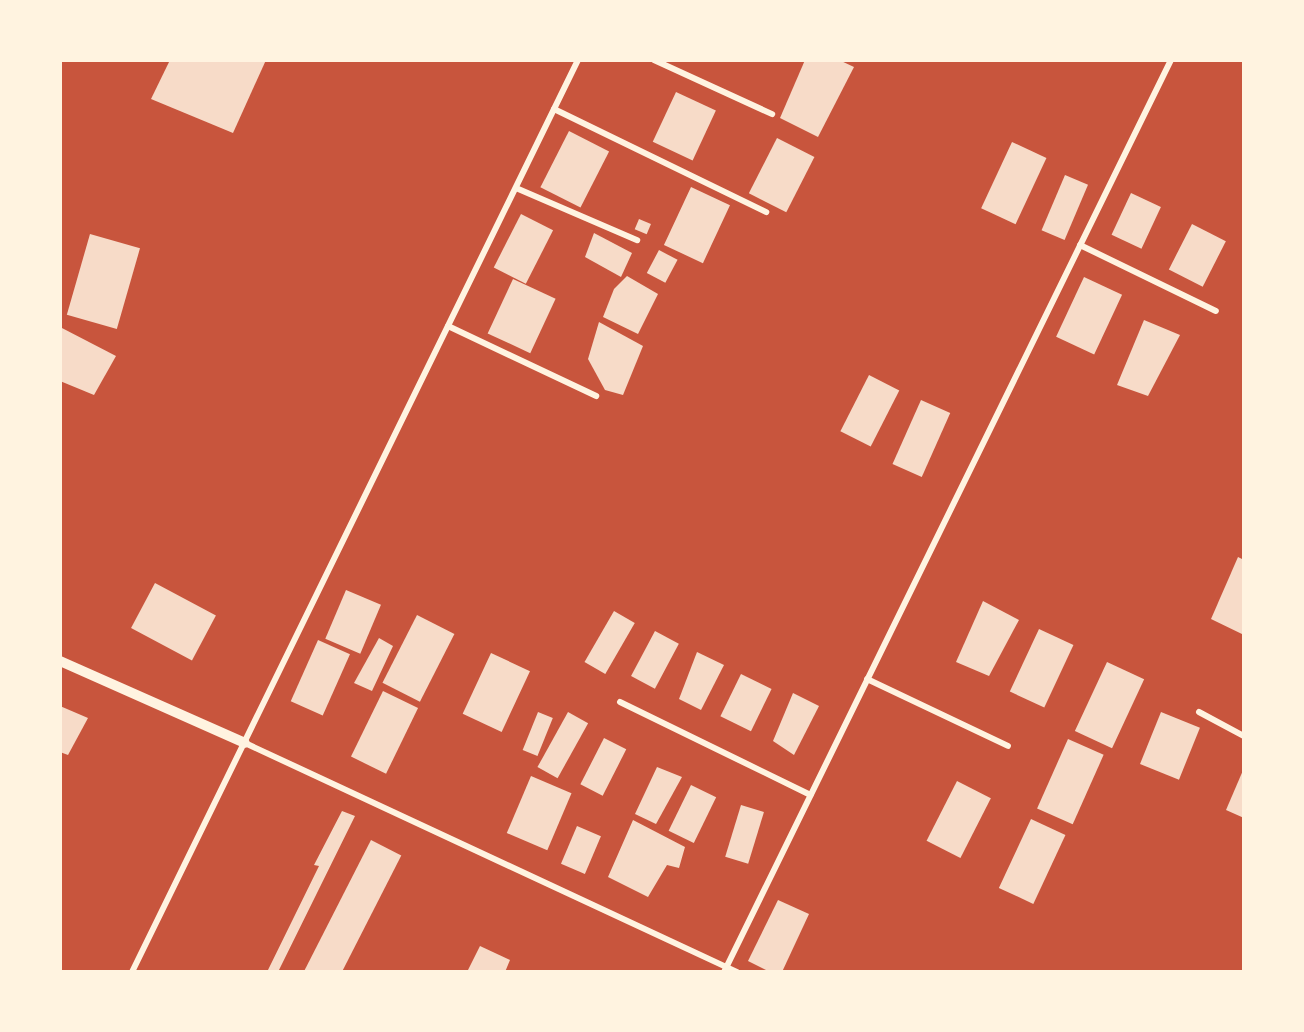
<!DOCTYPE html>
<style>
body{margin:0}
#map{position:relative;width:1304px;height:1032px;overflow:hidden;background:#c8553d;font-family:Mulish,sans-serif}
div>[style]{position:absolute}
.building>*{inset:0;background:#f7dbc8;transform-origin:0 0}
.minor>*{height:6px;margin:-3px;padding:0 3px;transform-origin:3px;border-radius:3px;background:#fff3e0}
.tertiary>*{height:10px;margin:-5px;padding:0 5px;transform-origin:5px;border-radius:5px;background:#fff3e0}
span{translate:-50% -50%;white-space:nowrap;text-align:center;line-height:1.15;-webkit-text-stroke:6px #fff3e0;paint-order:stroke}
.frame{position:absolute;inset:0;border:62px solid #fff3e0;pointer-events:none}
</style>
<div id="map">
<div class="building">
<div style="clip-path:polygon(170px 60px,266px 60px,233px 133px,151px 99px)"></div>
<div style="clip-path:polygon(805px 60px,839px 60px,854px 67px,818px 137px,780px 118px)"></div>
<div style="left:676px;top:92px;width:44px;height:55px;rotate:25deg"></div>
<div style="left:569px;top:131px;width:45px;height:63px;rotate:27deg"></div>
<div style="left:777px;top:138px;width:42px;height:62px;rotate:27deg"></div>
<div style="left:1012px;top:142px;width:38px;height:73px;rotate:25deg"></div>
<div style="left:1065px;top:175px;width:25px;height:60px;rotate:23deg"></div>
<div style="left:691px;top:187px;width:43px;height:64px;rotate:25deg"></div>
<div style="left:1131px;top:193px;width:33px;height:46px;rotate:25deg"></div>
<div style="left:521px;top:214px;width:36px;height:60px;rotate:27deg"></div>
<div style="left:639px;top:219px;width:13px;height:11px;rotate:23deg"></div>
<div style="left:1192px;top:224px;width:38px;height:51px;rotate:27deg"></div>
<div style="clip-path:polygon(594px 233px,632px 253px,621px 277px,585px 257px)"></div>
<div style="left:90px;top:234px;width:52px;height:84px;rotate:16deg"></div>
<div style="left:659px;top:250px;width:21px;height:26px;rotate:28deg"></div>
<div style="clip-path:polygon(627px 276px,658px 294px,638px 334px,603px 317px,614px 289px)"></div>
<div style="left:1084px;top:277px;width:42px;height:66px;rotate:25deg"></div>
<div style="left:513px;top:279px;width:47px;height:60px;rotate:25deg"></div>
<div style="clip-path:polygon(1144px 320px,1180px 335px,1148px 396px,1117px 385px)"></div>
<div style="clip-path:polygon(599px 322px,643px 346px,623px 395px,605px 390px,588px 359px)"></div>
<div style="clip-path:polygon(60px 327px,116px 356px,94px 395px,60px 381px)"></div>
<div style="left:869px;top:375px;width:34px;height:63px;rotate:27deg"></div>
<div style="left:921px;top:400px;width:32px;height:70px;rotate:24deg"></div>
<div style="clip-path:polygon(1238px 557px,1244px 560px,1244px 635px,1211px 619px)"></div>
<div style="left:155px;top:583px;width:69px;height:51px;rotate:28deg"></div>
<div style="left:346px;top:590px;width:38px;height:53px;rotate:23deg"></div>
<div style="clip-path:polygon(983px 601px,1019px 620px,989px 676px,956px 662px)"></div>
<div style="left:614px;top:611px;width:24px;height:59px;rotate:30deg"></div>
<div style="left:417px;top:615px;width:42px;height:76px;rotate:27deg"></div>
<div style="left:1039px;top:629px;width:38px;height:69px;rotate:25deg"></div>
<div style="left:655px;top:631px;width:27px;height:51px;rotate:28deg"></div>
<div style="clip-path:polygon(379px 638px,393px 646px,372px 691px,354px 683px)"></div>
<div style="left:318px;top:640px;width:35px;height:67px;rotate:24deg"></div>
<div style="clip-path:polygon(697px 652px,724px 665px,701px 710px,679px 699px)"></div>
<div style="left:491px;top:653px;width:43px;height:67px;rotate:25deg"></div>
<div style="left:1107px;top:662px;width:41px;height:76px;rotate:25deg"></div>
<div style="left:741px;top:674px;width:34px;height:47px;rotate:26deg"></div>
<div style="left:383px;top:691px;width:39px;height:73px;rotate:26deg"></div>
<div style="clip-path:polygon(793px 693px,819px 706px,794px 755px,773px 741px)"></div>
<div style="clip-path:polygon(60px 706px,88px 718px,68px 755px,60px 752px)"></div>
<div style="left:538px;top:712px;width:16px;height:41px;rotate:22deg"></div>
<div style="left:568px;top:712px;width:23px;height:63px;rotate:29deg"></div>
<div style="left:1161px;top:712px;width:42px;height:56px;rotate:22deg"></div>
<div style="left:604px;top:738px;width:25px;height:52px;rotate:27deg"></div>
<div style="left:1068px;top:739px;width:39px;height:76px;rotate:24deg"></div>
<div style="clip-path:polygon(657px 767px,682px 777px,656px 824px,635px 814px)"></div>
<div style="clip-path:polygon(1244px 768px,1244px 818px,1226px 810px)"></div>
<div style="left:531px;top:776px;width:44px;height:62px;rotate:23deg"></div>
<div style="left:957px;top:781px;width:38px;height:67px;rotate:27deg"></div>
<div style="left:691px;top:785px;width:28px;height:51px;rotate:26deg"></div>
<div style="left:741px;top:805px;width:24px;height:54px;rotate:17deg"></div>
<div style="clip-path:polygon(342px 811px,355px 816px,278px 972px,267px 972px,319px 866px,314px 865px)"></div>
<div style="left:1031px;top:819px;width:38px;height:76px;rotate:25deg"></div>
<div style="clip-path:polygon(633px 820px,685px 847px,679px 868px,667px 865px,648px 897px,608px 877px)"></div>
<div style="left:577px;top:826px;width:26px;height:41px;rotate:23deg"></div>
<div style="left:371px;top:840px;width:34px;height:148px;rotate:27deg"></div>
<div style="clip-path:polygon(778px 900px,809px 914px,782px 972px,770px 972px,748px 961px)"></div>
<div style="clip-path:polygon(480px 946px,510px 960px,505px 972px,467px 972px)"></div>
</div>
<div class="minor">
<div style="left:654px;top:60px;width:130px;rotate:24.6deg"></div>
<div style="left:554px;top:109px;width:236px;rotate:25.9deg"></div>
<div style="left:516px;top:188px;width:132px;rotate:23.3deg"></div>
<div style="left:1080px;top:245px;width:151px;rotate:25.9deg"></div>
<div style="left:448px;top:326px;width:164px;rotate:25.3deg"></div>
<div style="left:867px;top:679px;width:156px;rotate:25.4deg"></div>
<div style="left:620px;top:702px;width:212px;rotate:26deg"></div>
<div style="left:1199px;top:712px;width:51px;rotate:28.1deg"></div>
<div style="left:245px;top:743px;width:543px;rotate:24.96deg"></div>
<div style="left:132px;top:972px;width:1015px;rotate:-63.94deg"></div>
<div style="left:724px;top:972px;width:1016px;rotate:-63.89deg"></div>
</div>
<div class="tertiary">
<div style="left:60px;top:661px;width:202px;rotate:23.9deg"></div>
</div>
<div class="frame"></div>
</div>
